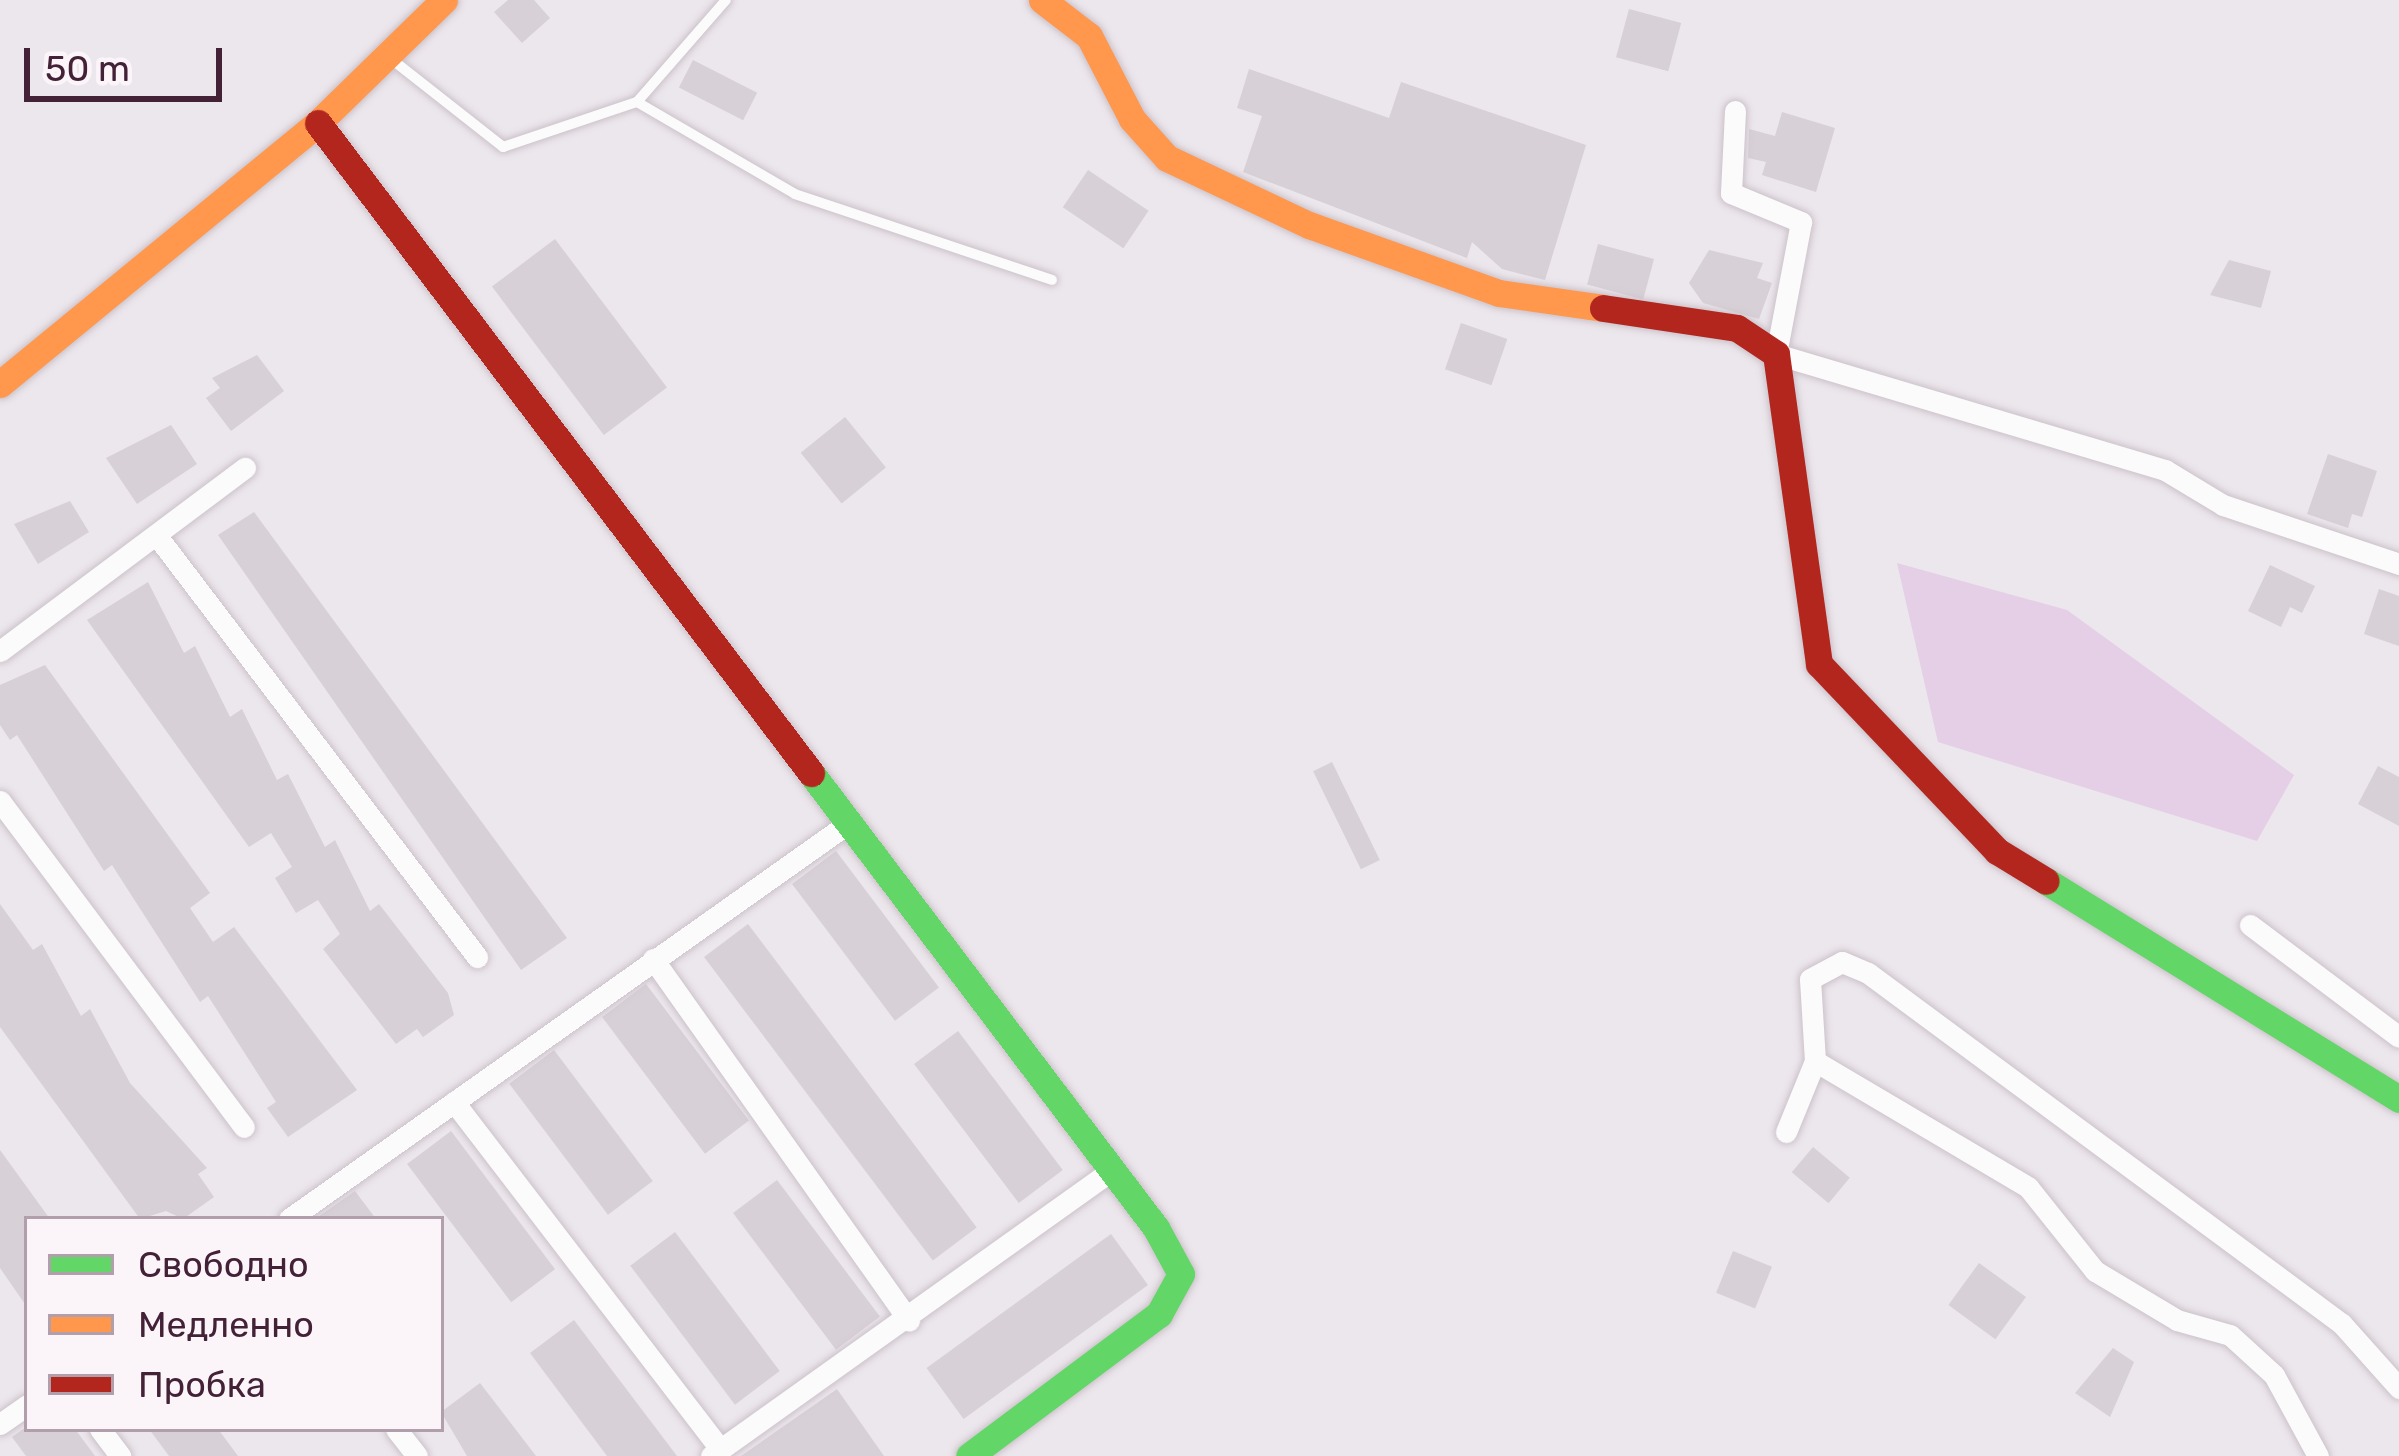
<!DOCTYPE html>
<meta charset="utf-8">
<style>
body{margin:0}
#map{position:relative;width:2399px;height:1456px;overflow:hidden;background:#ece7ec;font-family:Rubik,sans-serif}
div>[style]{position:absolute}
.green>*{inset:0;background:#e4cfe6}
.building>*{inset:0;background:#d7d0d6;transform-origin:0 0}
.roads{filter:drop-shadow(0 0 3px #ccc2ca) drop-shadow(0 0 3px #ccc2ca)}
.lane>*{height:10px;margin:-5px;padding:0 5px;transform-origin:5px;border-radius:5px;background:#fcfbfc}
.street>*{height:21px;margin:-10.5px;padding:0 10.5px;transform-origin:10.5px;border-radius:10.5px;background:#fcfbfc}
.fast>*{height:27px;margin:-13.5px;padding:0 13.5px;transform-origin:13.5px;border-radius:13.5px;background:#63d668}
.slow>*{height:27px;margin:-13.5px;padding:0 13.5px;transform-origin:13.5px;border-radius:13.5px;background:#ff974d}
.jam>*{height:27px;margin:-13.5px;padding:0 13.5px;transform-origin:13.5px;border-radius:13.5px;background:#b3261e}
span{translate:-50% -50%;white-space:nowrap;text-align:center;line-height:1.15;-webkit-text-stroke:9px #fbf5fa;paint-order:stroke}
.legend{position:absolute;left:24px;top:1216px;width:420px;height:216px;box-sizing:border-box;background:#fbf5fa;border:3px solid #b1a0ac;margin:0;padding:15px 21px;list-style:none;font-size:36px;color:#432136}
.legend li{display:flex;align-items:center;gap:24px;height:60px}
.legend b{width:60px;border:3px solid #b1a0ac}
.scale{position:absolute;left:24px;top:48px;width:198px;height:54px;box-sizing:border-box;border:6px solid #432136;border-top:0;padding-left:15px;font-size:36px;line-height:42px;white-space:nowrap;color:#432136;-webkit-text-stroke:9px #fbf5fa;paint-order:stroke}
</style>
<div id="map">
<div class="green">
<div style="clip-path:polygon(1897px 563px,2067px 610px,2294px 775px,2257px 841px,1938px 742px)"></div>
</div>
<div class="building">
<div style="clip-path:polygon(508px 0,534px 0,550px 18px,522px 43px,494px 12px)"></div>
<div style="left:1629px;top:9px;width:54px;height:50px;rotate:15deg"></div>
<div style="left:693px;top:60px;width:72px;height:31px;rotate:27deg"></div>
<div style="clip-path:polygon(1249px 69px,1389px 118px,1401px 82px,1586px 145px,1545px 280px,1502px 269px,1472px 242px,1467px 258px,1243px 172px,1262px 116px,1237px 108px)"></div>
<div style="clip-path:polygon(1782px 112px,1835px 128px,1816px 192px,1762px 175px,1766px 162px,1748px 158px,1749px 129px,1775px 136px)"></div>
<div style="left:1088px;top:170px;width:73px;height:45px;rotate:34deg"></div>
<div style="left:555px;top:239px;width:186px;height:79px;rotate:53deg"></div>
<div style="left:1598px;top:244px;width:58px;height:42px;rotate:15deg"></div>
<div style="clip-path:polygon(1709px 250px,1763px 263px,1757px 278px,1772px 283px,1759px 319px,1703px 303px,1689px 283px)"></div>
<div style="clip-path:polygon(2229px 260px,2271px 271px,2261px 308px,2210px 295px)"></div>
<div style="left:1461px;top:323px;width:49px;height:49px;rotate:19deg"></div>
<div style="clip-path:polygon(257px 355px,284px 391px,231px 431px,206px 398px,220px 388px,212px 378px)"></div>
<div style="left:845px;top:417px;width:65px;height:57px;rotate:51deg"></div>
<div style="clip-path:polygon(171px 425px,197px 464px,137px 504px,106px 458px)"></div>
<div style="clip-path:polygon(2328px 454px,2377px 471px,2362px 517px,2352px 514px,2348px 528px,2307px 514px)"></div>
<div style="clip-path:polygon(70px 501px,89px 532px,38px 564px,14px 524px)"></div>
<div style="clip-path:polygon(254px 512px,567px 938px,521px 970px,218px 535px)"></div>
<div style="clip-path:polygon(2270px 565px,2315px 586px,2302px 613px,2290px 607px,2281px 627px,2248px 611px)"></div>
<div style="clip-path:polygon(148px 582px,184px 653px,195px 646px,230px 717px,242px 709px,277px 780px,288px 774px,325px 847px,335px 840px,370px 911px,379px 904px,448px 993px,454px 1015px,423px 1037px,417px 1029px,396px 1044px,323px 949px,340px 934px,318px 900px,296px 913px,275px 878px,292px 867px,271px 833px,249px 847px,87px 620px)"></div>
<div style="clip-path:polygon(2379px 589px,2399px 596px,2399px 646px,2364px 634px)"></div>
<div style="clip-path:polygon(45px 665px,210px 893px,190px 908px,213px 942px,234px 927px,357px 1090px,288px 1137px,267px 1108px,276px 1102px,208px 996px,200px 1002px,112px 865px,104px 871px,17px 735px,10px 740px,0 725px,0 685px)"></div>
<div style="left:1332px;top:762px;width:109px;height:21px;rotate:64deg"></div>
<div style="clip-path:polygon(2378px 766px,2399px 777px,2399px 826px,2358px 804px)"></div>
<div style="left:836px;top:851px;width:171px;height:55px;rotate:53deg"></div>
<div style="clip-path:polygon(0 904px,33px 950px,42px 944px,81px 1016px,90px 1009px,130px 1083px,207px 1168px,198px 1174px,214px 1197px,183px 1219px,166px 1211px,140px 1219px,0 1027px)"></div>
<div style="left:748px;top:924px;width:380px;height:55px;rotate:53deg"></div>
<div style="left:646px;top:984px;width:171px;height:55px;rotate:53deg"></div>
<div style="left:958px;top:1031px;width:174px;height:55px;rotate:53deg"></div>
<div style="left:554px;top:1050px;width:164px;height:56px;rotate:53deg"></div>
<div style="left:451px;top:1131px;width:173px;height:55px;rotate:53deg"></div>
<div style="left:1813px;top:1147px;width:48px;height:33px;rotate:40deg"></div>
<div style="clip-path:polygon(0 1150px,50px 1219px,27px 1219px,27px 1307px,0 1268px)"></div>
<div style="left:777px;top:1180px;width:171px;height:55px;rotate:53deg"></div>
<div style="clip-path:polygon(355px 1191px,376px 1219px,315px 1219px)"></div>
<div style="left:675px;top:1232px;width:174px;height:56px;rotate:53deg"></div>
<div style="left:1111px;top:1234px;width:63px;height:228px;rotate:54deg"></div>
<div style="left:1733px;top:1251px;width:42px;height:45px;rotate:22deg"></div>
<div style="left:1979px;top:1263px;width:58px;height:52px;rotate:36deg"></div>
<div style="clip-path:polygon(574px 1320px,677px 1456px,607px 1456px,530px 1353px)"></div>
<div style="clip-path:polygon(2113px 1348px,2134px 1362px,2110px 1417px,2075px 1393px)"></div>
<div style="clip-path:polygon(480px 1383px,536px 1456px,467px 1456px,441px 1412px)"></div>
<div style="clip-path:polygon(837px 1389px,884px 1456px,741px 1456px)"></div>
<div style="clip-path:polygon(23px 1429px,75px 1429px,95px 1456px,26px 1456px,12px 1437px)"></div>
<div style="clip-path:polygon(149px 1429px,218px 1429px,238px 1456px,169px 1456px)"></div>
</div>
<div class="roads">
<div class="lane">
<div style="left:390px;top:58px;width:144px;rotate:38.2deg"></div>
<div style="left:503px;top:147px;width:141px;rotate:-18.6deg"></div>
<div style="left:637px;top:102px;width:183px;rotate:30.2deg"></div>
<div style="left:795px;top:194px;width:271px;rotate:18.5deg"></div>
<div style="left:637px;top:102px;width:135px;rotate:-48.9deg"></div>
</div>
<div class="street">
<div style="left:1735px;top:111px;width:82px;rotate:92.8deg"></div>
<div style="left:1731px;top:193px;width:76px;rotate:22.5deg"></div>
<div style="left:1801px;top:222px;width:134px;rotate:100.7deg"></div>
<div style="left:1776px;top:354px;width:406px;rotate:16.6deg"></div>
<div style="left:2165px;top:470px;width:68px;rotate:31.1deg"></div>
<div style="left:2223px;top:505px;width:186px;rotate:18.5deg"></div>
<div style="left:157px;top:536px;width:529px;rotate:52.76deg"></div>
<div style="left:0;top:651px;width:306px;rotate:-36.8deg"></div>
<div style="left:0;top:801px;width:407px;rotate:53.2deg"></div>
<div style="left:2250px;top:925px;width:186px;rotate:36.9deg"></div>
<div style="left:653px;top:959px;width:443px;rotate:54.7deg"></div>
<div style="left:454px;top:1102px;width:437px;rotate:52.5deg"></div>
<div style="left:1786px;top:1132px;width:77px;rotate:-67.8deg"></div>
<div style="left:289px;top:1219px;width:687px;rotate:-35.29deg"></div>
<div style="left:0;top:1424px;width:33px;rotate:-35deg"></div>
<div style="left:100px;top:1429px;width:34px;rotate:53deg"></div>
<div style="left:396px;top:1429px;width:34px;rotate:52deg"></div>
<div style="left:711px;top:1456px;width:490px;rotate:-35.5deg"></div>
<div style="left:2318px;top:1456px;width:92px;rotate:-118.5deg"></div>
<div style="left:2274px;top:1375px;width:59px;rotate:-137.7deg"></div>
<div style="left:2230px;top:1335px;width:55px;rotate:-164.2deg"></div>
<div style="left:2177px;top:1320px;width:96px;rotate:-149.1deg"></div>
<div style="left:2095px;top:1271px;width:107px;rotate:-128.6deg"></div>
<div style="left:2028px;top:1187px;width:247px;rotate:-149.4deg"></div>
<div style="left:1815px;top:1061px;width:82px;rotate:-93.5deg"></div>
<div style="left:1810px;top:979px;width:36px;rotate:-28deg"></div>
<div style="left:1842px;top:962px;width:28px;rotate:23deg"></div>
<div style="left:1868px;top:973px;width:590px;rotate:36.52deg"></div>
<div style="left:2342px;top:1324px;width:86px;rotate:48.3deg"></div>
</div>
<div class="fast">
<div style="left:811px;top:773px;width:571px;rotate:52.83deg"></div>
<div style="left:1156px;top:1228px;width:52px;rotate:61.5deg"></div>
<div style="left:1181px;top:1274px;width:46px;rotate:118.8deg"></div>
<div style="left:1159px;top:1314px;width:237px;rotate:143.2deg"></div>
<div style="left:2046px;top:881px;width:415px;rotate:31.7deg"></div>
</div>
<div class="slow">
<div style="left:1042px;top:0;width:59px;rotate:37.5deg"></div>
<div style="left:1089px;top:36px;width:93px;rotate:62.6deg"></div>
<div style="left:1132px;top:119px;width:52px;rotate:48.1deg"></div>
<div style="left:1167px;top:158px;width:157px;rotate:25.3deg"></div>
<div style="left:1309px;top:225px;width:202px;rotate:19.7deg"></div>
<div style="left:1499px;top:293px;width:105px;rotate:8.2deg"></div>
<div style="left:0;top:384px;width:411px;rotate:-39.4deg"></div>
<div style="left:318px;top:123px;width:176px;rotate:-44.3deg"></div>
</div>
<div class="jam">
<div style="left:318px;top:123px;width:816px;rotate:52.82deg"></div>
<div style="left:1603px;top:308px;width:135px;rotate:8.5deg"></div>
<div style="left:1737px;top:328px;width:47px;rotate:33.7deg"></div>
<div style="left:1776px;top:354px;width:313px;rotate:82.1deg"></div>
<div style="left:1819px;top:664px;width:258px;rotate:46.4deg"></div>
<div style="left:1997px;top:851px;width:57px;rotate:31.5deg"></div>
</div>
</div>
<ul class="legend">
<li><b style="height:15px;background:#63d668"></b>Свободно</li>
<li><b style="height:15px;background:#ff974d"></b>Медленно</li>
<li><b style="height:15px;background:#b3261e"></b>Пробка</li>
</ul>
<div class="scale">50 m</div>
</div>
